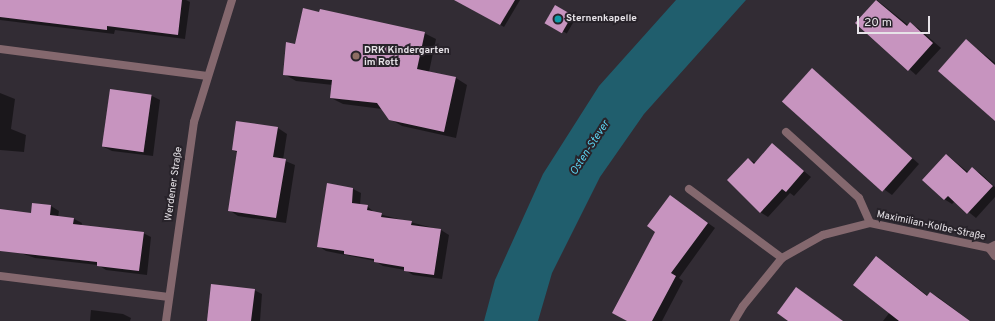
<!DOCTYPE html>
<meta charset="utf-8">
<style>
body{margin:0}
#map{position:relative;width:995px;height:321px;overflow:hidden;background:#322c34;font-family:Overpass,sans-serif}
div>[style]{position:absolute}
.water>*{inset:0;background:#205e6d}
.shadow>*{inset:0;background:#0007;transform-origin:0 0}
.building>*{inset:0;background:#c794bf;transform-origin:0 0}
.minor>*{height:8px;margin:-4px;padding:0 4px;transform-origin:4px;border-radius:4px;background:#84686e}
.dots>*{width:11px;height:11px;translate:-50% -50%;box-sizing:border-box;border:2px solid #28232a;border-radius:50%}
span{translate:-50% -50%;white-space:nowrap;text-align:center;line-height:1.15;-webkit-text-stroke:4px #28232a;paint-order:stroke}
.poi-label{font-size:10px;color:#e7e3e8;font-weight:700}
.left{translate:0 -50%;text-align:left}
.street-label{font-size:10px;color:#e7e3e8}
.water-label{font-size:11px;color:#5bd2ef;font-style:italic}
.scale{position:absolute;left:857px;top:16px;width:73px;height:18px;box-sizing:border-box;border:2px solid #e7e3e8;border-top:0;padding-left:5px;font-size:12px;line-height:14px;white-space:nowrap;color:#e7e3e8;-webkit-text-stroke:3px #28232a;paint-order:stroke}
</style>
<div id="map">
<div class="water">
<div style="clip-path:polygon(676px 0,746px 0,644px 114px,600px 177px,552px 273px,538px 321px,484px 321px,495px 280px,543px 174px,599px 86px)"></div>
</div>
<div class="shadow">
<div style="clip-path:polygon(0 0,186px 0,190px 2px,185px 39px,115px 30px,114px 34px,0 20px)"></div>
<div style="clip-path:polygon(456px 0,520px 0,504px 27px)"></div>
<div style="clip-path:polygon(877px 0,908px 25px,910px 24px,918px 28px,941px 48px,916px 75px,857px 23px)"></div>
<div style="left:555px;top:6px;width:24px;height:18px;rotate:30deg"></div>
<div style="clip-path:polygon(424px 33px,436px 39px,429px 72px,456px 78px,467px 85px,456px 138px,402px 126px,390px 119px,382px 109px,343px 104px,331px 98px,333px 85px,296px 81px,284px 74px,296px 45px)"></div>
<div style="clip-path:polygon(966px 40px,995px 63px,995px 119px)"></div>
<div style="clip-path:polygon(812px 69px,919px 164px,892px 195px,885px 190px)"></div>
<div style="clip-path:polygon(111px 90px,152px 96px,160px 100px,153px 156px,112px 151px,104px 147px)"></div>
<div style="clip-path:polygon(0 93px,15px 99px,11px 129px,26px 135px,24px 152px,0 150px)"></div>
<div style="clip-path:polygon(278px 128px,287px 134px,283px 160px,295px 165px,286px 223px,238px 216px,229px 210px,238px 153px,233px 150px)"></div>
<div style="clip-path:polygon(772px 144px,811px 177px,794px 196px,790px 193px,768px 217px,760px 212px,748px 159px,756px 163px)"></div>
<div style="clip-path:polygon(947px 155px,969px 173px,972px 169px,980px 173px,995px 187px,995px 197px,976px 218px,955px 201px,952px 204px,944px 199px)"></div>
<div style="clip-path:polygon(328px 184px,353px 189px,361px 193px,360px 205px,367px 206px,375px 213px,441px 230px,449px 235px,442px 279px,413px 275px,405px 270px,383px 266px,375px 261px,326px 251px,318px 246px)"></div>
<div style="clip-path:polygon(670px 196px,715px 228px,679px 278px,683px 281px,662px 321px,628px 321px)"></div>
<div style="clip-path:polygon(51px 206px,59px 211px,58px 217px,74px 219px,82px 223px,81px 226px,143px 233px,151px 237px,147px 275px,106px 270px,98px 265px,35px 258px,0 246px,0 210px,32px 214px)"></div>
<div style="clip-path:polygon(884px 262px,928px 296px,930px 293px,938px 297px,970px 321px,883px 321px,890px 312px)"></div>
<div style="clip-path:polygon(254px 290px,262px 294px,260px 321px,209px 321px)"></div>
<div style="clip-path:polygon(91px 310px,123px 314px,131px 318px,130px 321px,90px 321px)"></div>
</div>
<div class="building">
<div style="clip-path:polygon(0 0,182px 0,178px 35px,107px 26px,107px 30px,0 17px)"></div>
<div style="clip-path:polygon(454px 0,515px 0,500px 25px)"></div>
<div style="clip-path:polygon(876px 0,907px 26px,910px 22px,933px 43px,908px 71px,855px 23px)"></div>
<div style="left:555px;top:5px;width:20px;height:21px;rotate:30deg"></div>
<div style="clip-path:polygon(303px 8px,319px 12px,320px 9px,425px 32px,417px 69px,456px 77px,444px 132px,389px 120px,377px 103px,330px 98px,332px 80px,283px 75px,286px 42px,295px 44px)"></div>
<div style="clip-path:polygon(966px 39px,995px 65px,995px 121px,938px 71px)"></div>
<div style="left:812px;top:68px;width:135px;height:45px;rotate:42deg"></div>
<div style="left:110px;top:89px;width:42px;height:58px;rotate:8deg"></div>
<div style="clip-path:polygon(236px 121px,278px 127px,273px 157px,286px 159px,276px 218px,228px 211px,237px 151px,232px 150px)"></div>
<div style="clip-path:polygon(772px 143px,804px 171px,786px 192px,782px 189px,760px 213px,727px 180px,748px 158px,754px 164px)"></div>
<div style="clip-path:polygon(946px 154px,967px 173px,972px 167px,993px 186px,967px 214px,948px 196px,944px 200px,922px 180px)"></div>
<div style="clip-path:polygon(327px 183px,353px 188px,352px 203px,368px 205px,367px 210px,382px 213px,381px 217px,412px 221px,411px 225px,441px 229px,434px 275px,404px 271px,404px 267px,374px 262px,374px 259px,344px 254px,344px 251px,317px 247px)"></div>
<div style="clip-path:polygon(670px 195px,708px 223px,671px 273px,676px 276px,652px 321px,627px 321px,612px 313px,655px 232px,647px 226px)"></div>
<div style="clip-path:polygon(32px 203px,51px 205px,50px 215px,74px 218px,73px 224px,144px 232px,139px 271px,97px 266px,97px 262px,0 251px,0 209px,31px 213px)"></div>
<div style="clip-path:polygon(876px 256px,927px 296px,930px 292px,970px 321px,899px 321px,853px 285px)"></div>
<div style="clip-path:polygon(211px 284px,255px 289px,251px 321px,207px 321px)"></div>
<div style="clip-path:polygon(796px 287px,843px 321px,788px 321px,777px 313px)"></div>
</div>
<div class="minor">
<div style="left:0;top:49px;width:209px;rotate:7.4deg"></div>
<div style="left:786px;top:132px;width:98px;rotate:42.1deg"></div>
<div style="left:859px;top:198px;width:27px;rotate:66deg"></div>
<div style="left:689px;top:189px;width:116px;rotate:36.6deg"></div>
<div style="left:989px;top:248px;width:10px;rotate:53deg"></div>
<div style="left:0;top:276px;width:170px;rotate:7.1deg"></div>
<div style="left:166px;top:321px;width:201px;rotate:-82deg"></div>
<div style="left:194px;top:122px;width:128px;rotate:-72.7deg"></div>
<div style="left:734px;top:321px;width:17px;rotate:-59deg"></div>
<div style="left:743px;top:306px;width:62px;rotate:-50.9deg"></div>
<div style="left:782px;top:258px;width:47px;rotate:-29.3deg"></div>
<div style="left:823px;top:235px;width:49px;rotate:-14.3deg"></div>
<div style="left:870px;top:223px;width:122px;rotate:11.9deg"></div>
<div style="left:989px;top:248px;width:7px;rotate:-27deg"></div>
</div>
<div class="dots">
<div style="left:558px;top:19px;background:#0f9aa8"></div>
<div style="left:356px;top:56px;background:#8d6e63"></div>
</div>
<div class="poi-label">
<span class="left" style="left:566px;top:19px">Sternenkapelle</span>
<span class="left" style="left:364px;top:56px">DRK Kindergarten<br>im Rott</span>
</div>
<div class="street-label">
<span style="left:174px;top:184px;rotate:-82deg">Werdener Straße</span>
<span style="left:931px;top:226px;rotate:12deg">Maximilian-Kolbe-Straße</span>
</div>
<div class="water-label">
<span style="left:590px;top:148px;rotate:-57deg">Osten-Stever</span>
</div>
<div class="scale">20 m</div>
</div>
